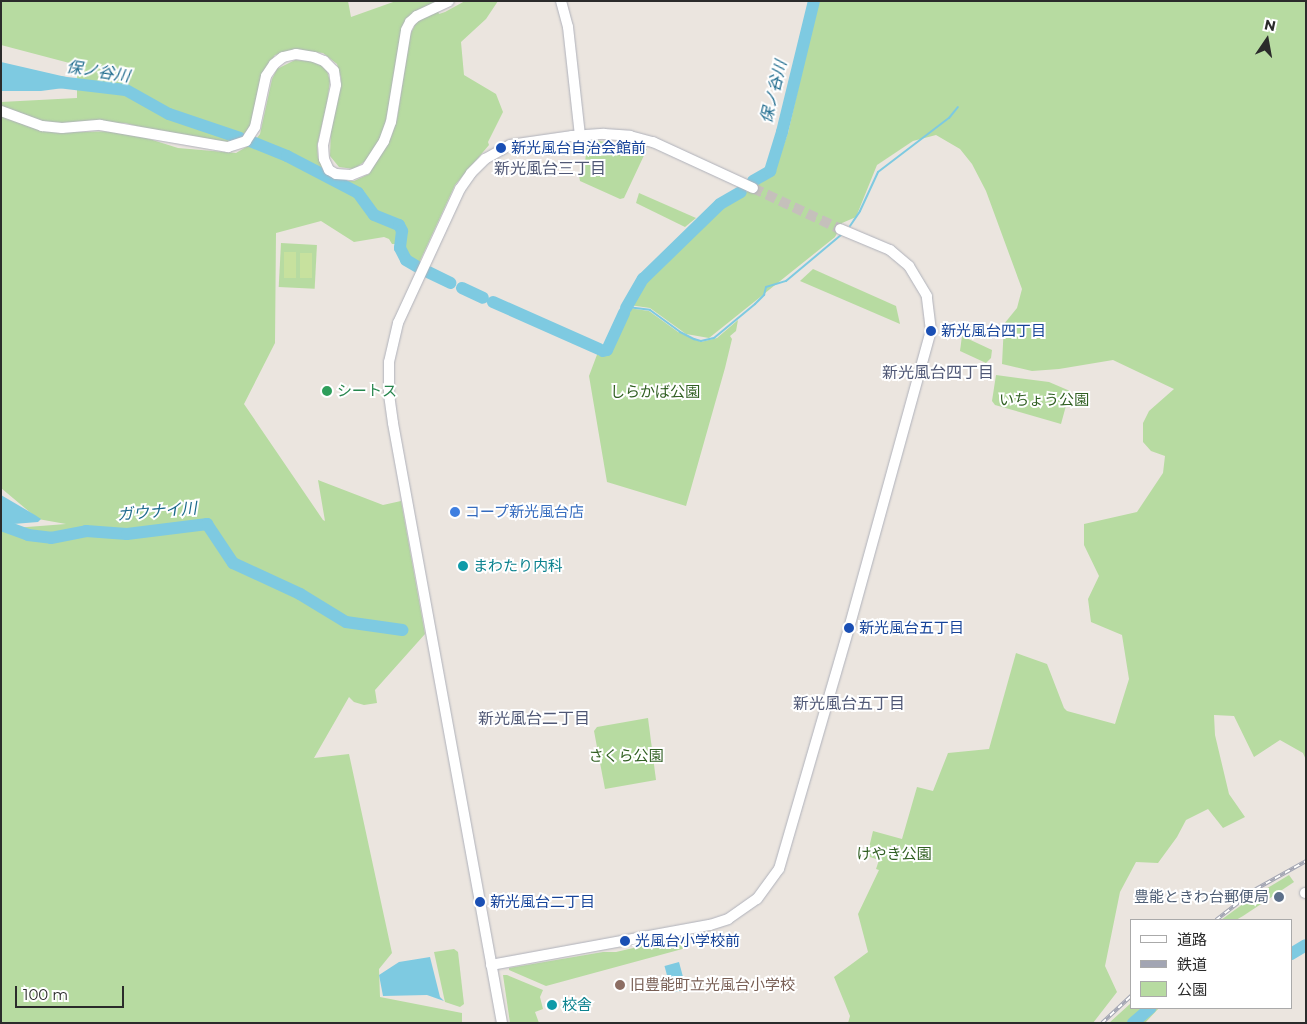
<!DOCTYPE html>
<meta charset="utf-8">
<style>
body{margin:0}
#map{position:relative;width:1307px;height:1024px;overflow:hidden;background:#ebe5df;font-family:Montserrat,"Noto Sans JP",sans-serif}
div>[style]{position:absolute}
.green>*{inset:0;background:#b7dba1;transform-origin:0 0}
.pitch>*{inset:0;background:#c7e19e;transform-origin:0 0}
.water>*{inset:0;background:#7ecae1;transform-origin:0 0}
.stream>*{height:2px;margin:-1px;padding:0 1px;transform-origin:1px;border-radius:1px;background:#7ecae1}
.river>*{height:12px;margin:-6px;padding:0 6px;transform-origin:6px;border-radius:6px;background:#7ecae1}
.minor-tunnel>*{height:10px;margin-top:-5px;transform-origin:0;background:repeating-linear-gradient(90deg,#c5c0bb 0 10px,transparent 0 15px)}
.roads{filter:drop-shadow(0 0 1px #afb1ba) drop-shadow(0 0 1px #afb1ba)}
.minor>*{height:10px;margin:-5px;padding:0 5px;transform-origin:5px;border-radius:5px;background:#fff}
.rail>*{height:4px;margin-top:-2px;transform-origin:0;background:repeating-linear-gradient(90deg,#fff 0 5.5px,#a2a5b3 0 11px);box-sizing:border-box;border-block:1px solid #a2a5b3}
.dots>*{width:14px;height:14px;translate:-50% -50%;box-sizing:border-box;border:2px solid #fff;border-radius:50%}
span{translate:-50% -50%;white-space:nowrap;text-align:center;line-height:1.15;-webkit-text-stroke:4px #fff;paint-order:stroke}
.transit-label{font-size:15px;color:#164399}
.left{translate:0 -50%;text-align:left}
.leisure-label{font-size:15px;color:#27864d}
.park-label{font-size:15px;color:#316023}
.shop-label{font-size:15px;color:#366cbe}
.culture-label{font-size:15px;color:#0d838f}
.service-label{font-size:15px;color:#4e5e75}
.right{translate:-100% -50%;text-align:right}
.education-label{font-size:15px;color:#785e54}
.water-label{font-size:16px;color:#1d6a8d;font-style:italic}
.neighbourhood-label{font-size:16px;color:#505876}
.frame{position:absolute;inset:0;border:2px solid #2b2b2b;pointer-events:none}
.legend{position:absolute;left:1130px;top:919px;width:162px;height:90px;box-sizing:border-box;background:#fff;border:1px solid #aaa;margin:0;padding:6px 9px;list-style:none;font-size:15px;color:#2b2b2b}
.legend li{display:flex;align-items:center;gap:10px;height:25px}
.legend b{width:25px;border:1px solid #aaa}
.north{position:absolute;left:1242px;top:15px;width:50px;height:50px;-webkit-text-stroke:4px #fff;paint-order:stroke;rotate:12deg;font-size:14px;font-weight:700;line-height:20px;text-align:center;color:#2b2b2b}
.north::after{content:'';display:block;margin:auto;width:18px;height:22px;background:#2b2b2b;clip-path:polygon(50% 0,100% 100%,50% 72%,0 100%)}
.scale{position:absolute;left:15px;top:986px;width:109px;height:22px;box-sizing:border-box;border:2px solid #2b2b2b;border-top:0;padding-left:6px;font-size:15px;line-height:18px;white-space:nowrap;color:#2b2b2b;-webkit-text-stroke:4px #fff;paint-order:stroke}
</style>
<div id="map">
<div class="green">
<div style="clip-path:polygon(1px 1px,348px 1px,351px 17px,396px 1px,439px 1px,405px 19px,406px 22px,383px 134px,368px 159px,354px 169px,339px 167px,330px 156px,331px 126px,341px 78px,337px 64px,323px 53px,297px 50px,275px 55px,261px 76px,251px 126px,239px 139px,227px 142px,178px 137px,125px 123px,73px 124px,74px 132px,124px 131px,178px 148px,236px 153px,253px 143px,260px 134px,272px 79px,277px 69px,295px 60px,310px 61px,320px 63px,327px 71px,330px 81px,327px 103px,317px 146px,318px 158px,330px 176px,345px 181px,354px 181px,369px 174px,391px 137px,397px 119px,410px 35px,416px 23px,421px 18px,438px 11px,439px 14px,445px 12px,465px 1px,498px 1px,486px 19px,461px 42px,464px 75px,496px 94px,503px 112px,488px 142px,489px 145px,455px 185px,419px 263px,406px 254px,403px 246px,405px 235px,402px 227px,399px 227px,401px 233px,399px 244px,392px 244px,389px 239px,384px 237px,354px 242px,321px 221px,276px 233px,275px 343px,244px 404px,323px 520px,325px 521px,318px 480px,383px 505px,401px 501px,425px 634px,375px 690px,377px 703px,364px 705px,354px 702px,349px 697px,314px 758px,349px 754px,392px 953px,379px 969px,380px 997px,462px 1013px,462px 1023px,1px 1023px,1px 529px,66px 524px,38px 519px,1px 488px,1px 102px,77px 98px,77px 65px,1px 45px)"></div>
<div style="clip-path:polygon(818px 1px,1306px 1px,1306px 760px,1303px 753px,1280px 740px,1254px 757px,1234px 716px,1214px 715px,1215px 735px,1229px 794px,1245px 817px,1223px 828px,1208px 809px,1186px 820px,1177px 837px,1158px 863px,1136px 862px,1120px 892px,1105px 966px,1117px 992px,1093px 1023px,848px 1023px,850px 1016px,834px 977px,868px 952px,858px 914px,879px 870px,876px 869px,879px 860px,867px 856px,873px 831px,902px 839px,917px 787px,933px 791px,948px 753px,989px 749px,1016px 653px,1047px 664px,1064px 708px,1067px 711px,1115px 724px,1129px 679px,1122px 635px,1091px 622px,1088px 599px,1099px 576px,1084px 545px,1084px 524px,1137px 512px,1163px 473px,1165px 456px,1151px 451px,1143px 442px,1143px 423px,1149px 411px,1174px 389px,1113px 360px,1059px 369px,1032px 371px,1002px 364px,1004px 324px,1017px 308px,1022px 289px,986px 191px,972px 164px,960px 149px,936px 135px,913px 141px,877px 165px,856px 217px,842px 223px,835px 237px,709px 338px,686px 334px,650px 308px,629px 305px,643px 281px,720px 209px,773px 175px,788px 133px)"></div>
<div style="clip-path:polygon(599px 141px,647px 149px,624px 198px,620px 199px,580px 181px,579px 176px,585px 162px,587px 146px,591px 142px)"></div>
<div style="clip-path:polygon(639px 193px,696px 218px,685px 227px,636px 203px)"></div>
<div style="left:281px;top:243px;width:36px;height:44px;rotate:3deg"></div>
<div style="clip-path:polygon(813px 269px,896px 306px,900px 324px,800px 281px)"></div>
<div style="clip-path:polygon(628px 308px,649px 311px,678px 332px,701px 342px,717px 338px,738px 320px,736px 331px,730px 336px,732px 339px,725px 368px,686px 506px,607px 482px,589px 376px,598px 352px,608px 352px)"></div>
<div style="clip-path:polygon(962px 336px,992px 350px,991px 358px,986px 363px,960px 351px)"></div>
<div style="clip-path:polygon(996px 375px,1049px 382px,1070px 391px,1061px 424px,995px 405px,992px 401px)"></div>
<div style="clip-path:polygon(648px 718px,656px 780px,605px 789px,594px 731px,597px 727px)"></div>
<div style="clip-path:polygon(1289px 875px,1294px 882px,1243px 916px,1236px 920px,1221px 920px,1254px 896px)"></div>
<div style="clip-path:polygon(681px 937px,685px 940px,686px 948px,546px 986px,509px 970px,509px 968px,603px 952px,616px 952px)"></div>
<div style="clip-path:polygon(454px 949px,458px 952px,464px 1004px,460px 1007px,445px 1002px,434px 952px)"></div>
<div style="clip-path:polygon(503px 975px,507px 975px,543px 990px,540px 997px,543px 1009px,535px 1012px,539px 1023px,510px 1023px)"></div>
<div style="clip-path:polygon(1131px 1003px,1131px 1008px,1159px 1008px,1145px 1023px,1109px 1023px)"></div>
</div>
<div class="pitch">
<div style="left:284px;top:252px;width:12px;height:26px"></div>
<div style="left:300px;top:253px;width:12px;height:25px"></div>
</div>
<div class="water">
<div style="clip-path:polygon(1px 62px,66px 77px,75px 85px,71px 87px,41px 91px,1px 91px)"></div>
<div style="clip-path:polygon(1px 495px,35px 515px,41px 519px,38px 522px,1px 525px)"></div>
<div style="clip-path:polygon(430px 957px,440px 997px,444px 1001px,427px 995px,383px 996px,379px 975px,399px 962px)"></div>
<div style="left:679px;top:962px;width:28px;height:15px;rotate:75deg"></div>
</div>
<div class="stream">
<div style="left:850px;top:226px;width:18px;rotate:-56deg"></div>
<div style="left:860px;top:211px;width:43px;rotate:-65.2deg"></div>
<div style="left:878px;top:172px;width:89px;rotate:-37.3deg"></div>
<div style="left:949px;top:118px;width:14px;rotate:-51deg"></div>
<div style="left:627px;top:307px;width:23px;rotate:7deg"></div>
<div style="left:650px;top:310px;width:37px;rotate:36deg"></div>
<div style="left:680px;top:332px;width:16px;rotate:27deg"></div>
<div style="left:694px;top:339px;width:7px;rotate:16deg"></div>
<div style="left:701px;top:341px;width:13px;rotate:-13deg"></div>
<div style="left:714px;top:338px;width:53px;rotate:-39.7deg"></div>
<div style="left:755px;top:304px;width:13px;rotate:-45deg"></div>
<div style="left:764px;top:295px;width:8px;rotate:-76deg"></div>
<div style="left:766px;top:287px;width:21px;rotate:-17deg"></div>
<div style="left:786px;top:281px;width:72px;rotate:-39.9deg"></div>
</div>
<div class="river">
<div style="left:58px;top:82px;width:68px;rotate:6.7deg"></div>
<div style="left:126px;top:90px;width:49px;rotate:29.2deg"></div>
<div style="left:169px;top:114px;width:75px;rotate:18.7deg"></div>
<div style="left:250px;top:141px;width:40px;rotate:22deg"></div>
<div style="left:287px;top:156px;width:80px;rotate:27.5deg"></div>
<div style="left:358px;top:193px;width:27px;rotate:54deg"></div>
<div style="left:374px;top:215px;width:27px;rotate:22deg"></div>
<div style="left:399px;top:225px;width:7px;rotate:63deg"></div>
<div style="left:402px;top:231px;width:17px;rotate:97deg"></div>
<div style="left:400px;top:248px;width:13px;rotate:63deg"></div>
<div style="left:406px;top:260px;width:12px;rotate:31deg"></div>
<div style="left:753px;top:181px;width:20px;rotate:-30deg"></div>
<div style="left:770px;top:171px;width:41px;rotate:-72.9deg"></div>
<div style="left:782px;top:132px;width:135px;rotate:-76.3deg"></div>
<div style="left:428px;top:272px;width:25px;rotate:26deg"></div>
<div style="left:462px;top:288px;width:23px;rotate:25deg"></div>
<div style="left:493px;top:302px;width:116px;rotate:23.9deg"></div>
<div style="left:626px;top:308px;width:34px;rotate:-60deg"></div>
<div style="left:643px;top:279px;width:107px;rotate:-44.2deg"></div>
<div style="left:720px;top:204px;width:24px;rotate:-30deg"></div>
<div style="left:603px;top:351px;width:4px;rotate:-14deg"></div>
<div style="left:607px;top:350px;width:41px;rotate:-65.3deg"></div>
<div style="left:1px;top:525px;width:29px;rotate:20deg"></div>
<div style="left:28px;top:535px;width:23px;rotate:7deg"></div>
<div style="left:51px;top:538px;width:36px;rotate:-11deg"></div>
<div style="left:86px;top:531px;width:41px;rotate:4.2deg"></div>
<div style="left:127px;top:534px;width:81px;rotate:-7.1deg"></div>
<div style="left:207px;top:524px;width:47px;rotate:56.3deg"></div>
<div style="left:233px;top:563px;width:74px;rotate:24.8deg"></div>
<div style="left:300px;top:594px;width:54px;rotate:31.3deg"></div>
<div style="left:346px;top:622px;width:57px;rotate:8.1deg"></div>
<div style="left:1291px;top:954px;width:17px;rotate:-31deg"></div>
<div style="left:1133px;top:1023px;width:23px;rotate:-41deg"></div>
</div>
<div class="minor-tunnel">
<div style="left:753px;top:188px;width:96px;rotate:25.2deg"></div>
</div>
<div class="roads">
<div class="minor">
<div style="left:561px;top:1px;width:27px;rotate:75deg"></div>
<div style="left:568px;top:27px;width:110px;rotate:83.7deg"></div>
<div style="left:1px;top:111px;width:44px;rotate:20.1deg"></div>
<div style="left:42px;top:126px;width:20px;rotate:6deg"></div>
<div style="left:62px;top:128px;width:38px;rotate:-5deg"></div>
<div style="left:100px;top:125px;width:130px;rotate:9.8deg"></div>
<div style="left:228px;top:147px;width:19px;rotate:-18deg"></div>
<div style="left:246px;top:141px;width:17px;rotate:-57deg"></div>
<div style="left:255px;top:127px;width:52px;rotate:-77.8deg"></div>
<div style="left:266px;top:76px;width:14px;rotate:-56deg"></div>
<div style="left:274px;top:64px;width:11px;rotate:-38deg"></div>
<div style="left:283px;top:57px;width:13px;rotate:-13deg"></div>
<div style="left:296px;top:54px;width:18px;rotate:9deg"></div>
<div style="left:314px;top:57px;width:11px;rotate:22deg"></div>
<div style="left:324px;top:61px;width:14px;rotate:45deg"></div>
<div style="left:334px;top:71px;width:14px;rotate:82deg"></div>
<div style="left:336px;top:85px;width:61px;rotate:102.2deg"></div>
<div style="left:323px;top:145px;width:14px;rotate:86deg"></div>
<div style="left:324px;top:159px;width:12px;rotate:66deg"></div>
<div style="left:329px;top:170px;width:8px;rotate:30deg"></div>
<div style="left:336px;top:174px;width:15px;rotate:4deg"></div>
<div style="left:351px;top:175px;width:16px;rotate:-22deg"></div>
<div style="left:366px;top:169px;width:33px;rotate:-57deg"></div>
<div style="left:384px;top:141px;width:20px;rotate:-70deg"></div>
<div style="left:391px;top:122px;width:93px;rotate:-80.7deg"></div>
<div style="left:406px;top:30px;width:9px;rotate:-63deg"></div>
<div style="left:410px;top:22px;width:9px;rotate:-41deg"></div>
<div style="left:417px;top:16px;width:35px;rotate:-25deg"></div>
<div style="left:1305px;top:893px;width:1px"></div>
<div style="left:491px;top:965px;width:223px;rotate:-10.4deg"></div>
<div style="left:710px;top:925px;width:19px;rotate:-18deg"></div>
<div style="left:728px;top:919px;width:35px;rotate:-35deg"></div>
<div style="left:757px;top:899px;width:37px;rotate:-54deg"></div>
<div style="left:779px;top:869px;width:251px;rotate:-73.8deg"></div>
<div style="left:849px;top:628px;width:308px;rotate:-74.6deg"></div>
<div style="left:931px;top:331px;width:35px;rotate:-97deg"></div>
<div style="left:927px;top:296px;width:35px;rotate:-121deg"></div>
<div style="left:909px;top:266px;width:25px;rotate:-140deg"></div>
<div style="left:890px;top:250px;width:54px;rotate:-157.2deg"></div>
<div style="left:502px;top:1023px;width:610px;rotate:-100.3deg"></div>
<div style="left:393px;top:423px;width:27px;rotate:-98deg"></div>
<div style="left:389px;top:396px;width:34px;rotate:-90deg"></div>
<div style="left:389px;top:362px;width:40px;rotate:-77deg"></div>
<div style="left:398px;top:323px;width:148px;rotate:-65.2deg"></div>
<div style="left:460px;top:189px;width:19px;rotate:-55deg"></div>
<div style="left:471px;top:173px;width:20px;rotate:-45deg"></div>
<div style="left:485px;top:159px;width:29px;rotate:-29deg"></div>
<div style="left:510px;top:145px;width:63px;rotate:-8.3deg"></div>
<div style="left:572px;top:136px;width:32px;rotate:-4deg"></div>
<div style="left:604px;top:134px;width:26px;rotate:4deg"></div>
<div style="left:630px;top:136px;width:24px;rotate:15deg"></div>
<div style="left:653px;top:142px;width:110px;rotate:24.7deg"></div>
</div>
</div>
<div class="rail">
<div style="left:1216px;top:920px;width:51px;rotate:-37.8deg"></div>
<div style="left:1256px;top:889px;width:57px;rotate:-29.2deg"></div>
<div style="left:1102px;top:1023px;width:40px;rotate:-43deg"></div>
</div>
<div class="dots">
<div style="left:501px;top:148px;background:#1a4fb4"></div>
<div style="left:931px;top:331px;background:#1a4fb4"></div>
<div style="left:327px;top:391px;background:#2e9e5b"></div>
<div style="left:455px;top:512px;background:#3f7fe0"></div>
<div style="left:463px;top:566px;background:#0f9aa8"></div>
<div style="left:849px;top:628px;background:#1a4fb4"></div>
<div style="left:1279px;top:897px;background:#5c6f8a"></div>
<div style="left:480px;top:902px;background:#1a4fb4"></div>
<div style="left:625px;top:941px;background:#1a4fb4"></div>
<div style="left:620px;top:985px;background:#8d6e63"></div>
<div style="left:552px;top:1005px;background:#0f9aa8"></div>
</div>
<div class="transit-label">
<span class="left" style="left:511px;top:148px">新光風台自治会館前</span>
<span class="left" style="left:941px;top:331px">新光風台四丁目</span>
<span class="left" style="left:859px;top:628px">新光風台五丁目</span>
<span class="left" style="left:490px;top:902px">新光風台二丁目</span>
<span class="left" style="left:635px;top:941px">光風台小学校前</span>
</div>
<div class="leisure-label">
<span class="left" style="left:337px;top:391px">シートス</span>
</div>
<div class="park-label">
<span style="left:655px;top:392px">しらかば公園</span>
<span style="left:1044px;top:400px">いちょう公園</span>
<span style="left:626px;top:756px">さくら公園</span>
<span style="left:894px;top:854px">けやき公園</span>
</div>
<div class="shop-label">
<span class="left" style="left:465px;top:512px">コープ新光風台店</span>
</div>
<div class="culture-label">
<span class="left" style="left:473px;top:566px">まわたり内科</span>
<span class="left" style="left:562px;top:1005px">校舎</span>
</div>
<div class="service-label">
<span class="right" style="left:1269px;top:897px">豊能ときわ台郵便局</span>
</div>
<div class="education-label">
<span class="left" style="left:630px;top:985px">旧豊能町立光風台小学校</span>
</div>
<div class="water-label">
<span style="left:98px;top:72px;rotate:9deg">保ノ谷川</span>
<span style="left:774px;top:92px;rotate:-76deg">保ノ谷川</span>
<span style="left:157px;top:512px;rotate:-5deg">ガウナイ川</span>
</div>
<div class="neighbourhood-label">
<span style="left:550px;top:169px">新光風台三丁目</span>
<span style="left:938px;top:373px">新光風台四丁目</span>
<span style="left:849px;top:704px">新光風台五丁目</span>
<span style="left:534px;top:719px">新光風台二丁目</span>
</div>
<div class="frame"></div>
<ul class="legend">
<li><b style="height:6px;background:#fff"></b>道路</li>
<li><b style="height:6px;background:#a2a5b3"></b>鉄道</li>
<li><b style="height:14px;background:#b7dba1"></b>公園</li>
</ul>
<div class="north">N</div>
<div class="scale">100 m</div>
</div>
